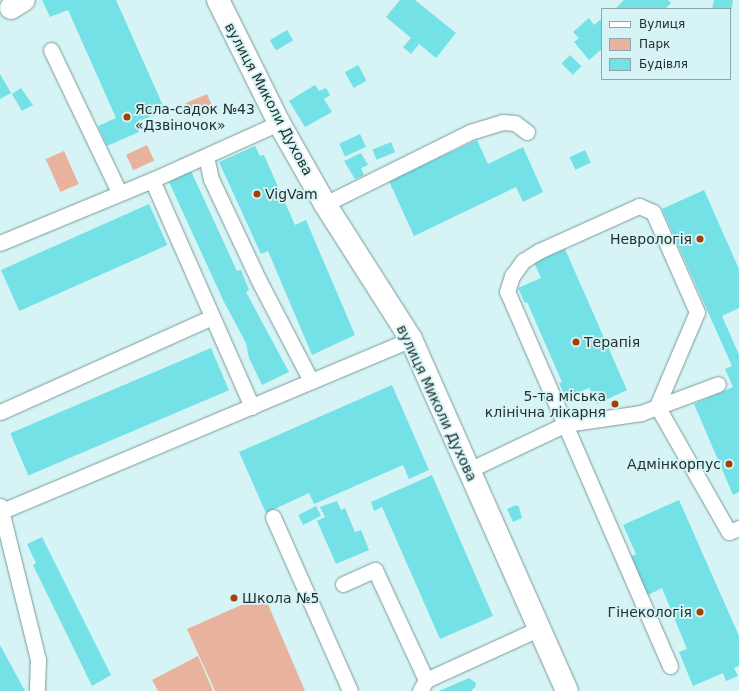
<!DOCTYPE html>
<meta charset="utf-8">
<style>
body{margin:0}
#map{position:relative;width:739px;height:691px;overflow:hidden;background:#d6f4f5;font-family:"DejaVu Sans",sans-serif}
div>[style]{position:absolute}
.green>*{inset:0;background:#e8b29c;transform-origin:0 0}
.building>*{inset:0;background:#73e1e6;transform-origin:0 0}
.roads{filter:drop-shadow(0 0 1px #7c9899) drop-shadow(0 0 1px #7c9899)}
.lane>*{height:15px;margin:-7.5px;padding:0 7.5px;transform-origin:7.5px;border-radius:7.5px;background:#fff}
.street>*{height:22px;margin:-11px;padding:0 11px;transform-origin:11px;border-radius:11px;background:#fff}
.dots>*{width:11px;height:11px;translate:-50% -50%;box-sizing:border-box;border:2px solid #d6f4f5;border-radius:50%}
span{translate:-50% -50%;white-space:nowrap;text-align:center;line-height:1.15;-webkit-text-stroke:3.5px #d6f4f5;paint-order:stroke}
.street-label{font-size:14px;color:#253031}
.poi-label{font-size:14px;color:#253031}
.left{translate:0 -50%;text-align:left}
.right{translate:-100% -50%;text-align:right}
.legend{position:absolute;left:601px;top:8px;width:130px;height:72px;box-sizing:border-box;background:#d6f4f5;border:1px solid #8fa6a7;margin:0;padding:5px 7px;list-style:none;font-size:12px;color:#253031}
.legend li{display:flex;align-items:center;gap:8px;height:20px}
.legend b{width:20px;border:1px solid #8fa6a7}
</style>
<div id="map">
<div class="green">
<div style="left:207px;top:94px;width:15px;height:23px;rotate:67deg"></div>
<div style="left:147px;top:145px;width:17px;height:23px;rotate:65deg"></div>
<div style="left:64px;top:151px;width:36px;height:20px;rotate:66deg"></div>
<div style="clip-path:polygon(264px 595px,305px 691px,215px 691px,187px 629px)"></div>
<div style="clip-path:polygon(198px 656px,213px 691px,158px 691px,152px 680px)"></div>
</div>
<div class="building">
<div style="clip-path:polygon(42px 0,116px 0,165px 110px,136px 123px,139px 132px,107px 146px,98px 126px,116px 118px,68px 10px,50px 17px)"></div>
<div style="clip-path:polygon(400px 0,415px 0,456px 33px,436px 58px,419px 44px,411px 54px,403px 47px,411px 38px,386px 17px)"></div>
<div style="clip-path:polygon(624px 0,668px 0,671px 3px,665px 9px,615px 9px)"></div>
<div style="clip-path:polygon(714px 0,733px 0,731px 12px,730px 9px,712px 9px)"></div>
<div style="clip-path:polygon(589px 18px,594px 25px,600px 20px,602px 22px,602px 49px,589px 60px,574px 42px,579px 38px,573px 32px)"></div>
<div style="left:287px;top:30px;width:12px;height:20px;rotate:59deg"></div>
<div style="left:570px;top:55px;width:16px;height:12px;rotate:45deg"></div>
<div style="left:358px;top:65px;width:18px;height:15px;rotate:61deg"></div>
<div style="clip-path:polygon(0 74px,11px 93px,0 99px)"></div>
<div style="clip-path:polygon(315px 85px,319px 91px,326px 88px,330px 95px,324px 99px,332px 112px,305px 127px,289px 101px)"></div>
<div style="clip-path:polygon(21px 88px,33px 105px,22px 111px,12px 94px)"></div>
<div style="left:360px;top:134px;width:14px;height:23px;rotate:65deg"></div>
<div style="clip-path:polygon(477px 140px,488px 164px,523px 147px,543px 192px,523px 202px,516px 187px,414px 236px,389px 181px)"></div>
<div style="left:391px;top:142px;width:11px;height:20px;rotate:68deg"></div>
<div style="clip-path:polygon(255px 146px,260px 156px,264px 155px,295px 225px,306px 220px,355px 335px,312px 355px,268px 251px,261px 254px,219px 162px)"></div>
<div style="left:585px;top:150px;width:14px;height:17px;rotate:65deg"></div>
<div style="clip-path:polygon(361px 153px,368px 165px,361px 168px,364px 175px,355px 179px,344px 161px)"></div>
<div style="clip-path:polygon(191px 171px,237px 271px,241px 270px,249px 290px,246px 292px,289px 372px,262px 385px,249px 358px,246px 343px,224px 302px,169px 182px)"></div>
<div style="clip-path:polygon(704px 190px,739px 269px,739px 308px,722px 316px,739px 355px,739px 492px,733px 495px,694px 404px,733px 387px,725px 369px,732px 366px,662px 209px)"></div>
<div style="left:149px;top:204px;width:45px;height:162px;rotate:66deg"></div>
<div style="clip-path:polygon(565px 249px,627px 390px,597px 404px,589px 388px,566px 398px,559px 383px,562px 382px,527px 302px,525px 303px,518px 288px,541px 278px,534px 262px)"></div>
<div style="left:211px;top:348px;width:46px;height:218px;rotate:67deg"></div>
<div style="clip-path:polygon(392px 385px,429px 470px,409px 479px,403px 465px,314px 504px,309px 493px,266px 513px,239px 452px)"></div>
<div style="clip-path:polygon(432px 475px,493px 616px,440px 639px,382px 507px,374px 511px,371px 502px)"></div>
<div style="clip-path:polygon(679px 500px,739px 636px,739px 666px,734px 668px,738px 676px,726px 681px,723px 673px,693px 686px,679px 652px,687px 649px,662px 588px,646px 596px,628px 558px,636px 554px,623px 525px)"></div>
<div style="clip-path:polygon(337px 501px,341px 510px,345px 508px,355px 532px,361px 530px,369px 550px,336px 564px,317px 521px,325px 517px,320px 507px)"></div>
<div style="clip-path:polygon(516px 505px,519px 507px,522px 518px,513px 522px,507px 509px)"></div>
<div style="left:316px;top:506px;width:11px;height:20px;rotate:63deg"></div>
<div style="clip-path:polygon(42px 537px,111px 675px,92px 686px,33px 565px,36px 563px,27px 544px)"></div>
<div style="clip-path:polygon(0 645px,25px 691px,0 691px)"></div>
<div style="clip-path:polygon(469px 678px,476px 683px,475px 687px,471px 691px,439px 691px)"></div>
</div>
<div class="roads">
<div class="lane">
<div style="left:51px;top:50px;width:157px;rotate:64.4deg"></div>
<div style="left:206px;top:156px;width:24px;rotate:78deg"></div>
<div style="left:211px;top:179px;width:110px;rotate:64.8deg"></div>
<div style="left:258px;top:279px;width:115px;rotate:62.5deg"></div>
<div style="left:152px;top:180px;width:248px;rotate:66.2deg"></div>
<div style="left:325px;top:204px;width:162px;rotate:-26.4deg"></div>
<div style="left:470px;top:132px;width:34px;rotate:-17deg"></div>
<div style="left:502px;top:122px;width:13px;rotate:4deg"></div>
<div style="left:515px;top:123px;width:15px;rotate:37deg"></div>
<div style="left:0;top:243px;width:165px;rotate:-22.5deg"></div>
<div style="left:152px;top:180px;width:139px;rotate:-24.2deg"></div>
<div style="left:0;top:412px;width:232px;rotate:-24.1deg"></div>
<div style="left:469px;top:470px;width:107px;rotate:-25.4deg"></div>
<div style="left:566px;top:424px;width:76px;rotate:-8.3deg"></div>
<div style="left:641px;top:413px;width:82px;rotate:-20.6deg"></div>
<div style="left:0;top:506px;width:158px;rotate:76.1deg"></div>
<div style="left:38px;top:659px;width:32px;rotate:92deg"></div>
<div style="left:0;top:512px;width:446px;rotate:-22.8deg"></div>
<div style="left:273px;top:517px;width:190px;rotate:66.1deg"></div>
<div style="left:343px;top:584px;width:35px;rotate:-24deg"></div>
<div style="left:375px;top:570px;width:121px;rotate:65.1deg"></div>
<div style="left:670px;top:666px;width:408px;rotate:-113.5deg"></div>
<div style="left:507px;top:292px;width:17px;rotate:-73deg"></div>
<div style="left:512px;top:276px;width:19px;rotate:-54deg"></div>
<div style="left:523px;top:261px;width:19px;rotate:-32deg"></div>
<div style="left:539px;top:251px;width:110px;rotate:-24.2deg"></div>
<div style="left:639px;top:206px;width:15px;rotate:23deg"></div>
<div style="left:653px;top:212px;width:109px;rotate:66.3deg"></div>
<div style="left:697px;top:312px;width:102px;rotate:113.1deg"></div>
<div style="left:657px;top:406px;width:145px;rotate:60.3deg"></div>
<div style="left:729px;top:532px;width:11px;rotate:-22deg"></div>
<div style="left:420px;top:691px;width:13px;rotate:-61deg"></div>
<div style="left:426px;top:680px;width:125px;rotate:-24.5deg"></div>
</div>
<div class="street">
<div style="left:218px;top:0;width:137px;rotate:63.6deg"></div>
<div style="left:279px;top:123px;width:93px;rotate:60.4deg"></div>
<div style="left:325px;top:204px;width:160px;rotate:57.5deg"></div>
<div style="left:411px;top:339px;width:385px;rotate:66.1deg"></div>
<div style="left:11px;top:8px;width:15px;rotate:-32deg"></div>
</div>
</div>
<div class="dots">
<div style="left:127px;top:117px;background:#a34005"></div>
<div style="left:257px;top:194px;background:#a34005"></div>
<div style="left:700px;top:239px;background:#a34005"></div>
<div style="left:576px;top:342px;background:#a34005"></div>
<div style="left:615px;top:404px;background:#a34005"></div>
<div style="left:729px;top:464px;background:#a34005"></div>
<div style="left:234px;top:598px;background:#a34005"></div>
<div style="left:700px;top:612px;background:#a34005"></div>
</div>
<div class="street-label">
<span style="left:269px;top:99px;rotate:62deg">вулиця Миколи Духова</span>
<span style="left:437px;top:403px;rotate:65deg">вулиця Миколи Духова</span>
</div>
<div class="poi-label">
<span class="left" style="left:135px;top:117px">Ясла-садок №43<br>«Дзвіночок»</span>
<span class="left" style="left:265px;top:194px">VigVam</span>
<span class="right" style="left:692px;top:239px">Неврологія</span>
<span class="left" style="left:584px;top:342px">Терапія</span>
<span class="right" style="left:606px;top:404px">5-та міська<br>клінічна лікарня</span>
<span class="right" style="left:721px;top:464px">Адмінкорпус</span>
<span class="left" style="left:242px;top:598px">Школа №5</span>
<span class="right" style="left:692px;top:612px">Гінекологія</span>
</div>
<ul class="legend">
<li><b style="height:5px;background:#fff"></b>Вулиця</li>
<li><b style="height:11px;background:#e8b29c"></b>Парк</li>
<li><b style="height:11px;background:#73e1e6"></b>Будівля</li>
</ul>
</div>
